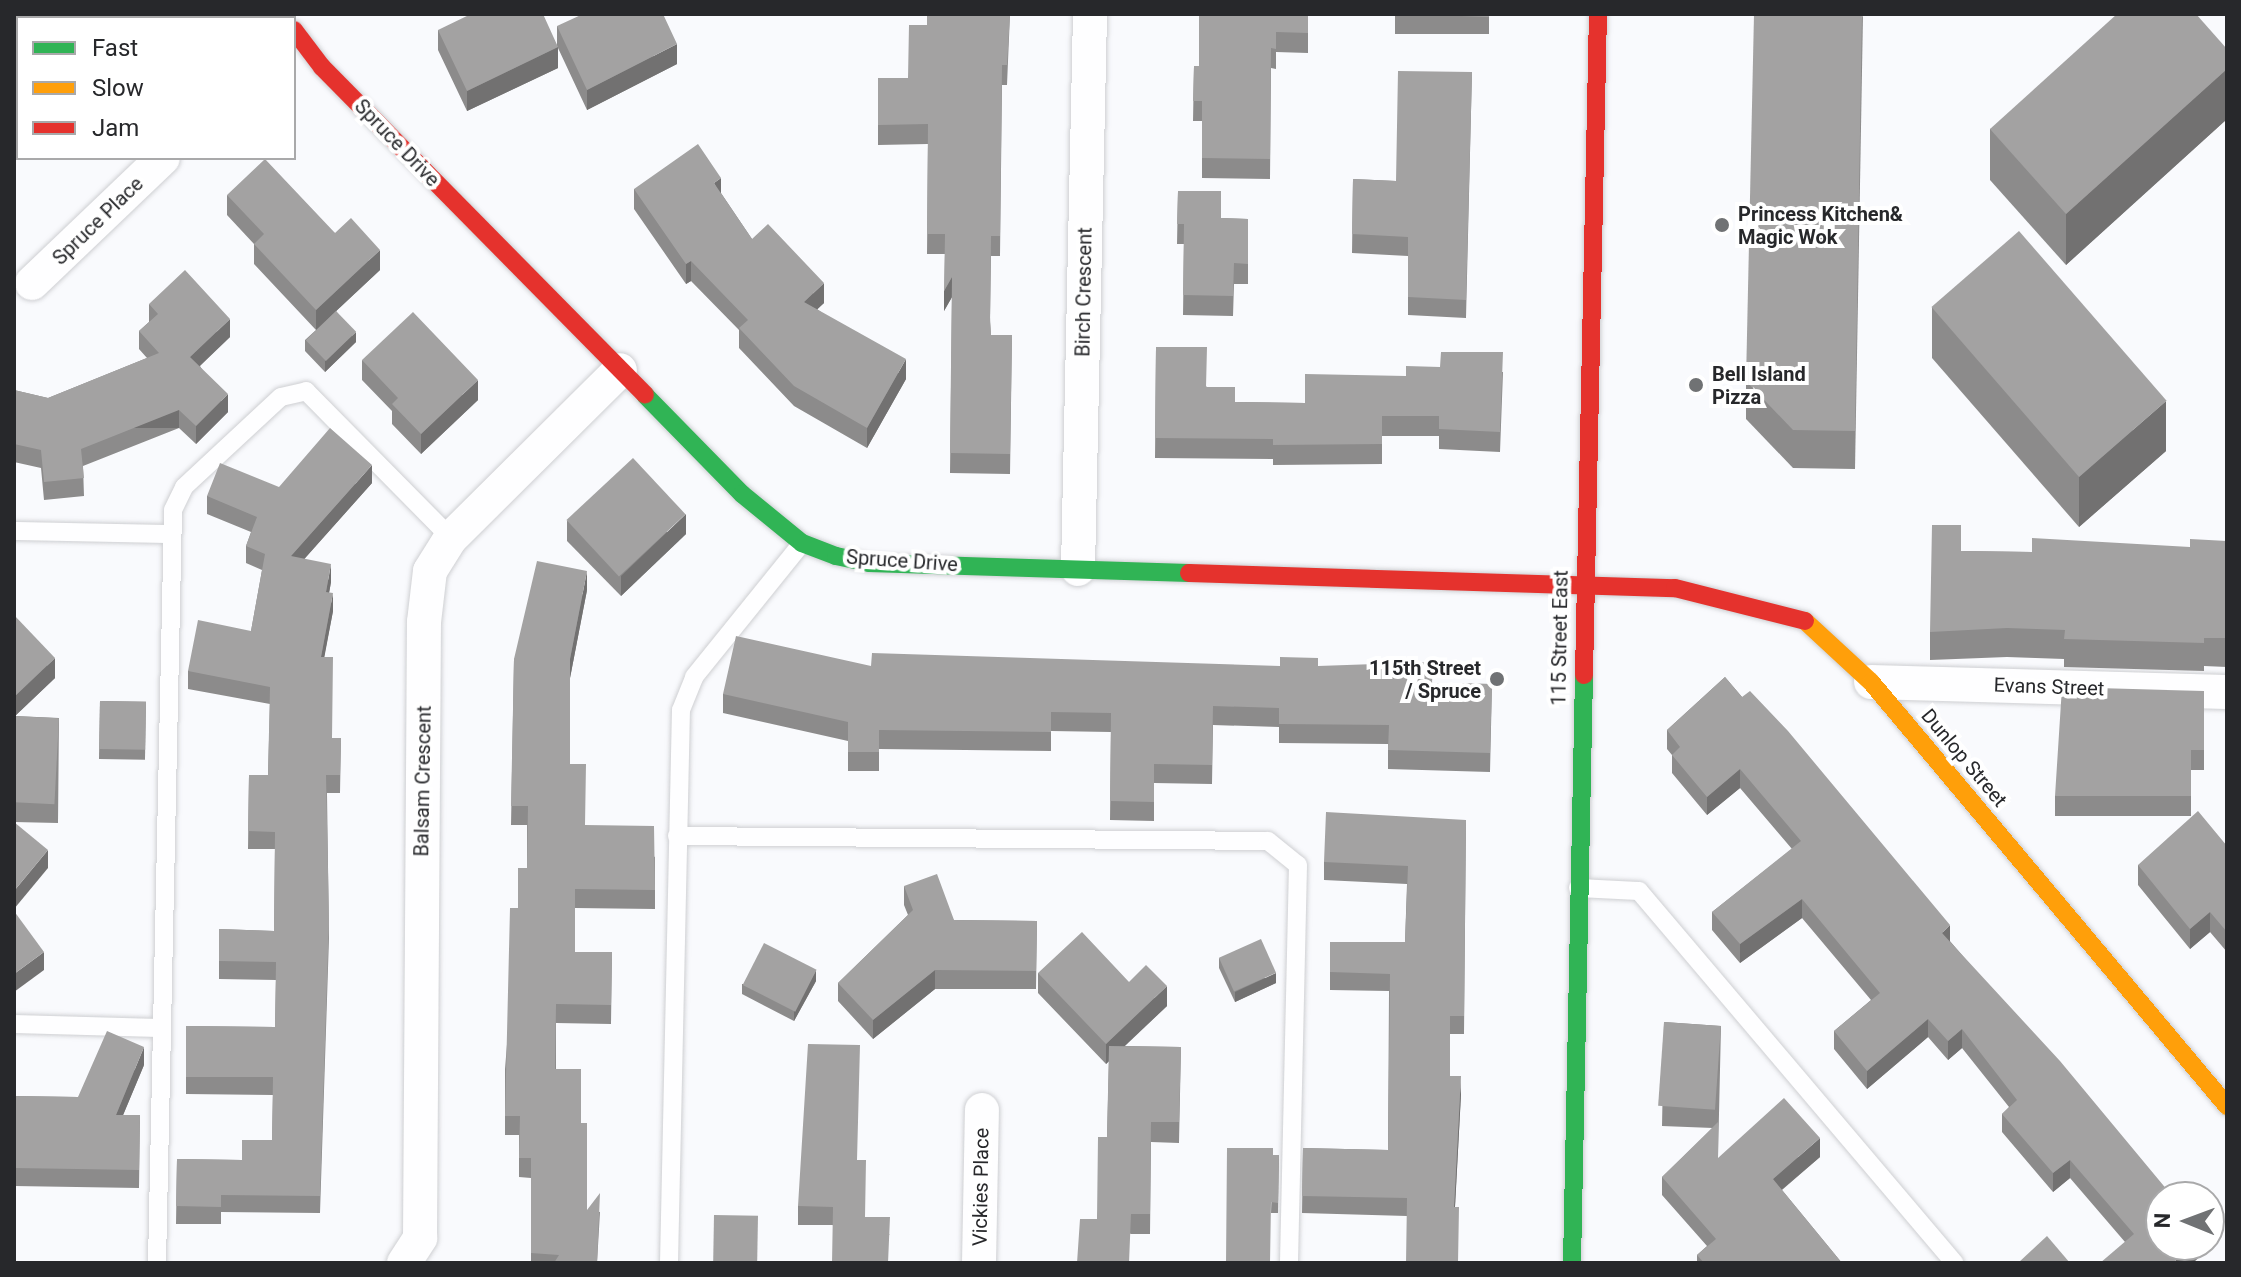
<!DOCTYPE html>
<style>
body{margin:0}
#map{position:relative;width:2241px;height:1277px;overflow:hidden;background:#f9fafd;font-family:Roboto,sans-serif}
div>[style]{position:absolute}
.roads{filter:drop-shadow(0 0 2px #cecfd2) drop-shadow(0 0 2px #cecfd2)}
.lane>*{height:18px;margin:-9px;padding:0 9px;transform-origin:9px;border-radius:9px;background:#fefeff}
.street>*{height:34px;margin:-17px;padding:0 17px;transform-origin:17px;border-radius:17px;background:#fefeff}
.fast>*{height:18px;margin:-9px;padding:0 9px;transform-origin:9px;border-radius:9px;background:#30b455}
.slow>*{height:18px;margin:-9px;padding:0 9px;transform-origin:9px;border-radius:9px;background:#ff9f0a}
.jam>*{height:18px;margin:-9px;padding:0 9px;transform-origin:9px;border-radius:9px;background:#e5322d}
.wall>*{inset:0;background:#8c8b8b;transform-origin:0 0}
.shaded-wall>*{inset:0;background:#727171;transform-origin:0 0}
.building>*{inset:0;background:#a3a2a2;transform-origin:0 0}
.dots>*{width:22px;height:22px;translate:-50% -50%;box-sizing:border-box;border:4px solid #fff;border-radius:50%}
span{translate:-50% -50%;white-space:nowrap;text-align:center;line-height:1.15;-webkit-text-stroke:8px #fff;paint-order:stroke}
.street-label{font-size:20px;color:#27282b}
.poi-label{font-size:20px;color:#27282b;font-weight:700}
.left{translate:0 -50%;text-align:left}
.right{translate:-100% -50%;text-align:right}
.frame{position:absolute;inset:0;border:16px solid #27282b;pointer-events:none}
.legend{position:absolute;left:16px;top:16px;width:280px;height:144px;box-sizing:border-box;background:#fff;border:2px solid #a9a9aa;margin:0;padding:10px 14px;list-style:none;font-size:24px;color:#27282b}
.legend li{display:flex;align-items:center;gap:16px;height:40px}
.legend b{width:40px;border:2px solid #a9a9aa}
.north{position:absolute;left:2145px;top:1181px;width:80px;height:80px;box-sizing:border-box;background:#fff;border:2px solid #a9a9aa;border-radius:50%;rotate:271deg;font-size:22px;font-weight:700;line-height:32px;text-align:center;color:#27282b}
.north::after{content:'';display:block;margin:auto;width:28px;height:36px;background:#707274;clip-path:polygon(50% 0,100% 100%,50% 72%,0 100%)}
</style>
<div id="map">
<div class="roads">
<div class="lane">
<div style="left:14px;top:531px;width:156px;rotate:1.1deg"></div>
<div style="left:677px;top:836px;width:591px;rotate:0.48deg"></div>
<div style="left:1268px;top:841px;width:38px;rotate:39deg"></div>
<div style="left:1298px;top:865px;width:398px;rotate:91.3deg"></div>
<div style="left:1578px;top:888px;width:61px;rotate:2.8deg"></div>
<div style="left:1639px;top:891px;width:488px;rotate:49.7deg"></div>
<div style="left:14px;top:1024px;width:145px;rotate:1.6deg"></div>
<div style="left:157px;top:1263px;width:753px;rotate:-88.78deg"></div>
<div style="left:173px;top:510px;width:25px;rotate:-64deg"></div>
<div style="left:184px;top:487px;width:132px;rotate:-42.9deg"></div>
<div style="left:281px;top:397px;width:26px;rotate:-13deg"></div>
<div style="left:306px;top:391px;width:206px;rotate:45.4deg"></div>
<div style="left:669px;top:1263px;width:553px;rotate:-88.76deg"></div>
<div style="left:681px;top:710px;width:35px;rotate:-68deg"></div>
<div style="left:694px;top:677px;width:172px;rotate:-51.1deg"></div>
</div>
<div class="street">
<div style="left:32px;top:283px;width:181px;rotate:-43.7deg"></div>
<div style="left:1078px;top:569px;width:555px;rotate:-88.76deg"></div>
<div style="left:1871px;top:682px;width:356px;rotate:1.6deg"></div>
<div style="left:404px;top:1263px;width:30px;rotate:-57deg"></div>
<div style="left:420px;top:1238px;width:616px;rotate:-89.63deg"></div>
<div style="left:424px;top:622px;width:51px;rotate:-83.3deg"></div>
<div style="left:430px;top:571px;width:39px;rotate:-58deg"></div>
<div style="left:451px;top:538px;width:238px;rotate:-44.8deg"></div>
<div style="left:979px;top:1263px;width:153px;rotate:-88.9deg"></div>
</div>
<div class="fast">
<div style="left:645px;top:395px;width:139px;rotate:45.6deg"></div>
<div style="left:742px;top:494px;width:77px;rotate:39.2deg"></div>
<div style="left:802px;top:543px;width:36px;rotate:21deg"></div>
<div style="left:836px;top:556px;width:34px;rotate:12deg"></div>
<div style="left:869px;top:563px;width:320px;rotate:1.8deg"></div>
<div style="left:1572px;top:1263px;width:588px;rotate:-88.83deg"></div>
</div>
<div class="slow">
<div style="left:1805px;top:621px;width:90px;rotate:42.7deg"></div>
<div style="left:1871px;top:682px;width:554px;rotate:49.98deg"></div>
</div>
<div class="jam">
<div style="left:294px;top:30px;width:46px;rotate:52.9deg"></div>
<div style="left:322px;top:67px;width:460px;rotate:45.4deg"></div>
<div style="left:1189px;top:573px;width:486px;rotate:1.8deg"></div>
<div style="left:1675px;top:588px;width:134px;rotate:14.2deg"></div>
<div style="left:1584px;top:675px;width:661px;rotate:-88.79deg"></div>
</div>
</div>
<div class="wall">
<div style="clip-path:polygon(927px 14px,1010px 14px,1007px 85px,1002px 85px,1000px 256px,991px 256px,990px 322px,991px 335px,1012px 335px,1010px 474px,950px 473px,952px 297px,944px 311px,945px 254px,927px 254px,928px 144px,878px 145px,878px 78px,908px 78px,927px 25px)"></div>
<div style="clip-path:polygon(1308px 14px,1308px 53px,1276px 52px,1276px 69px,1271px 68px,1270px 179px,1202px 178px,1202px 121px,1193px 121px,1194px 66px,1199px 66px)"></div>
<div style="left:1395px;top:14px;width:94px;height:20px"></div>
<div style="clip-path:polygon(1863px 14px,1855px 469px,1793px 468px,1746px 419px,1746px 381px)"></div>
<div style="clip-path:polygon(557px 26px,677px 64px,587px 110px,558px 48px,558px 68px,467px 111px,438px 50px,438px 30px,557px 46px)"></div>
<div style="clip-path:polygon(2227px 49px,2227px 119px,2066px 265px,1990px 180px,1990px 129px)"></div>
<div style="clip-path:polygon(1472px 72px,1466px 318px,1408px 315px,1408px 256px,1352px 253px,1353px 179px,1396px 181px)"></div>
<div style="clip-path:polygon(634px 189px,721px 193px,752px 239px,824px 303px,817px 309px,906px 379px,867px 448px,794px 406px,739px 348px,739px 330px,691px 281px,686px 284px,634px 209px)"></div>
<div style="clip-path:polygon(1178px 191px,1221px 218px,1248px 219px,1248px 284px,1234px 284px,1233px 316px,1183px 315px,1184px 244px,1177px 244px)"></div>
<div style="clip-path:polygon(227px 195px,335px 233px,380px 270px,336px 311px,356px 342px,325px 372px,305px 351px,305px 340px,316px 330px,254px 264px,254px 244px,227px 215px)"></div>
<div style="clip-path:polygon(149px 304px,230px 337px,200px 366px,228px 412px,196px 444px,179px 428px,83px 466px,84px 496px,44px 500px,41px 468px,14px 462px,14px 390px,48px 398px,147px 358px,139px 349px,139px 331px,149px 322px)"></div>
<div style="clip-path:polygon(1932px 307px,2166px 451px,2079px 527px,1932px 358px)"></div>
<div style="clip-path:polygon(1156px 347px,1207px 387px,1235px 402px,1305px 403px,1406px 376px,1503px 372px,1500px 452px,1439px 449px,1439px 436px,1382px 436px,1382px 464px,1273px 465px,1273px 459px,1155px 458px)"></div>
<div style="clip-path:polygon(362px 360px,478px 400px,421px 454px,392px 424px,392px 411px,362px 380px)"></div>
<div style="clip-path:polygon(372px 483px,304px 559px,331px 582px,329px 593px,333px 611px,324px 657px,332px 738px,341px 738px,340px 793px,327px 793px,329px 938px,320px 1213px,221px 1212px,221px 1224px,176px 1224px,177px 1159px,242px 1160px,272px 1140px,273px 1095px,186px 1094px,186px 1026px,275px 1027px,276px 980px,219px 979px,219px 929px,274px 931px,275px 849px,248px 849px,249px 775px,268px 775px,270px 704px,188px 689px,188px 671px,251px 631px,262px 570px,246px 563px,246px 546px,251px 532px,207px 514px,207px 496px,279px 487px)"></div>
<div style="clip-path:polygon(567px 521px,686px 534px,621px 596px,567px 541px)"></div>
<div style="clip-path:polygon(2227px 541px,2227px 667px,2204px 666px,2204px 671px,2064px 667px,2064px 659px,2007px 657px,1930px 660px,1930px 632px,1961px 551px,2032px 552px,2190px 547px)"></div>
<div style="clip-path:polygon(587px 590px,570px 678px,570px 764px,585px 825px,655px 857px,655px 909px,575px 908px,575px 952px,612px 952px,611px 1024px,556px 1023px,556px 1069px,581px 1123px,587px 1210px,600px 1212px,597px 1263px,531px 1263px,531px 1178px,519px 1177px,519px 1135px,505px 1135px,505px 1069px,518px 908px,527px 868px,527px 825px,511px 825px,514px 659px)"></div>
<div style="clip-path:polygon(14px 615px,55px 678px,15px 716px,59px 718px,58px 823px,14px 822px)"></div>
<div style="clip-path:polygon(871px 666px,1318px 666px,1433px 683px,1492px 684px,1490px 772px,1388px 769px,1388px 744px,1279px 743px,1279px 727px,1213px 725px,1212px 784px,1154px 783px,1154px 821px,1110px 820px,1111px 732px,1051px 731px,1051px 751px,879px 749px,879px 771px,848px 771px,848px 741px,723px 713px,723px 694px)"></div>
<div style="clip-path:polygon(1725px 677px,2209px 1245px,2209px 1248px,2125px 1242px,2070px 1178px,2053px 1192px,2002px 1132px,2002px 1114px,2009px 1107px,1962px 1048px,1948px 1060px,1928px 1037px,1867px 1089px,1834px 1049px,1834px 1031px,1871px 1000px,1802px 918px,1740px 963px,1712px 930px,1712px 912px,1792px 849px,1740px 788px,1707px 815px,1672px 773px,1672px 755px,1667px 749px,1667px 730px)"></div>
<div style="clip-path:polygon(2204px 691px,2204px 770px,2191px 770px,2191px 816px,2055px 816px,2055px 796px)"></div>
<div style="left:100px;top:701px;width:46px;height:58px;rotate:1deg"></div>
<div style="clip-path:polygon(1466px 820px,1464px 1034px,1450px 1034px,1450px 1076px,1461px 1094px,1455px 1207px,1407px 1216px,1302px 1213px,1303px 1148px,1388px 1150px,1389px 991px,1330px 990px,1330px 942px,1405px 942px,1407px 884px,1324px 880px,1324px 862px)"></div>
<div style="clip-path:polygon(2227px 846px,2227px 952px,2210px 932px,2190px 949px,2138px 885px,2138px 865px)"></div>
<div style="clip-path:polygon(904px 886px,954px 920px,1037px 921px,1036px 989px,935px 989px,873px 1039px,838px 1001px,838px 983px,908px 915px,904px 905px)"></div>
<div style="clip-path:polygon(1219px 958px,1276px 983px,1235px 1002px,1219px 968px)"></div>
<div style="clip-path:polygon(1038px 973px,1129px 982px,1167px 1006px,1124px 1046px,1181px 1047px,1179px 1143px,1151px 1142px,1150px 1234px,1131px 1234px,1097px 1219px,1107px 1137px,1109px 1061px,1106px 1064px,1038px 993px)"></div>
<div style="clip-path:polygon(816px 981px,794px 1021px,742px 994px,742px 984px)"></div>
<div style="clip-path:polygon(1664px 1022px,1721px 1026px,1718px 1158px,1820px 1157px,1782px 1190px,1842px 1263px,1697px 1263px,1697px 1255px,1707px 1246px,1662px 1195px,1662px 1177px,1713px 1128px,1662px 1126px)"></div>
<div style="clip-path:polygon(144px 1065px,123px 1115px,140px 1115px,139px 1188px,14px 1186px,14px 1096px,78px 1097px)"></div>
<div style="clip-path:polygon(1273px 1155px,1279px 1155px,1278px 1213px,1271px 1213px)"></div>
<div style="clip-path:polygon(857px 1160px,865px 1217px,890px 1235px,832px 1225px,798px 1225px,798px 1206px)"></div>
</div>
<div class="shaded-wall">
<div style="clip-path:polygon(677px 44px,677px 64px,587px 110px,587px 90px)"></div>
<div style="clip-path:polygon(558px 47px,558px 68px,467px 111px,467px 91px)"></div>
<div style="clip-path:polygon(2227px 69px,2227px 119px,2066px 265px,2066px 214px)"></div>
<div style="clip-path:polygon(18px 88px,18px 107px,14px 111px,14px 91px)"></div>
<div style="clip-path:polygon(721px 178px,721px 198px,714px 183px)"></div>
<div style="clip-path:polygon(380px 250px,380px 270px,316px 330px,316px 310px)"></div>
<div style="clip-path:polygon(691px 261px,691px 281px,686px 284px,686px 264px)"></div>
<div style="clip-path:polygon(952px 277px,952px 297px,944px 311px,944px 291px)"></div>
<div style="clip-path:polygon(824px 283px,824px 303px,804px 322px,804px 302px)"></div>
<div style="clip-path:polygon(230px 319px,230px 337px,190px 375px,190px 357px)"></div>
<div style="clip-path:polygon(356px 332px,356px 342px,325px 372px,325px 361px)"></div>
<div style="clip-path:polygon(906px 359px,906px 379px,867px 448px,867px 428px)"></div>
<div style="clip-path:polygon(478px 380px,478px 400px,421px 454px,421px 434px)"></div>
<div style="clip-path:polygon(228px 394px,228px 412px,196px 444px,196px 426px)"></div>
<div style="clip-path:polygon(2166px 401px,2166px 451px,2079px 527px,2079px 477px)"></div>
<div style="left:179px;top:410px;width:18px;height:105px;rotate:90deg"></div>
<div style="clip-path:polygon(372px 465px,372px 483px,291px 574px,291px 556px)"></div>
<div style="clip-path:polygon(686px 514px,686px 534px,621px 596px,621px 576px)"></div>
<div style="clip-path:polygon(331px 564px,331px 582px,326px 610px,326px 592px)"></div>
<div style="clip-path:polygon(587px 571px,587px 590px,570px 678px,570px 659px)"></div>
<div style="clip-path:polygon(333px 593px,333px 611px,321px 675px,321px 657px)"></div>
<div style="clip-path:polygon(55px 658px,55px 678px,14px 717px,14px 697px)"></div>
<div style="clip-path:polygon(1740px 769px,1740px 788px,1707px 815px,1707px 797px)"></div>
<div style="clip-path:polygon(48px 850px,48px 868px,14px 909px,14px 891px)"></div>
<div style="clip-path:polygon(1802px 899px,1802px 918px,1740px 963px,1740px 944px)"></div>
<div style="clip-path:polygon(2210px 912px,2210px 932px,2190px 949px,2190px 929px)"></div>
<div style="clip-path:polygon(1950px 925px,1950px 944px,1942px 933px)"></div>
<div style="clip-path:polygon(44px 952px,44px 970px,14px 992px,14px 974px)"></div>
<div style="clip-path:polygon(816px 970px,816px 981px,794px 1021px,794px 1011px)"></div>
<div style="clip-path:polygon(935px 970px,935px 989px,873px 1039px,873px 1020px)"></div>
<div style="clip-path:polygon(1276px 973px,1276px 983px,1235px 1002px,1235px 992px)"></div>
<div style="clip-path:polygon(1167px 986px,1167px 1006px,1106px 1064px,1106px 1044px)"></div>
<div style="clip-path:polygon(1928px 1019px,1928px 1037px,1867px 1089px,1867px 1071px)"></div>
<div style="clip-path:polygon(1962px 1029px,1962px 1048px,1948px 1060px,1948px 1041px)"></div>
<div style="clip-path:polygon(144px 1047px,144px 1065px,116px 1132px,116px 1115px)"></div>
<div style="clip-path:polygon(1461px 1076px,1461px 1094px,1454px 1225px,1454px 1207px)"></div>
<div style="clip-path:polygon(1820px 1138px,1820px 1157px,1773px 1197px,1773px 1179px)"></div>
<div style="clip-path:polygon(2070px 1160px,2070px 1178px,2053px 1192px,2053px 1173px)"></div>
<div style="clip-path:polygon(2192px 1245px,2209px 1245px,2209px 1248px,2193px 1263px,2173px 1263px)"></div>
</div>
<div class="building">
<div style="clip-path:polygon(14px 14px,122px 14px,125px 17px,129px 14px,151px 14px,155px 18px,18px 18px,18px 88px,14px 91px)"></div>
<div style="clip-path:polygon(471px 14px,500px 14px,500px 15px,503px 14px,543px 14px,558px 47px,467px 91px,438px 30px)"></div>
<div style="clip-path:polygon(583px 14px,617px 14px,617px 16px,621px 14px,663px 14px,677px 44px,587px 90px,557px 26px)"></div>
<div style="clip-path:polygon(927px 14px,1010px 14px,1007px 65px,1002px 65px,1000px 236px,991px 236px,990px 317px,991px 335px,1012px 335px,1010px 454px,950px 453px,952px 277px,944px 291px,945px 234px,927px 234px,928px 124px,878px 125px,878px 78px,908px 78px,909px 25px,927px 25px)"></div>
<div style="clip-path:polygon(1199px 14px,1308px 14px,1308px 33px,1276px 32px,1276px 49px,1271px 48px,1270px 159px,1202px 158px,1202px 101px,1193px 101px,1194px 66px,1199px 66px)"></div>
<div style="clip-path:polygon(1406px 14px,1489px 14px,1489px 17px)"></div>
<div style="clip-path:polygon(1754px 14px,1862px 14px,1855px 431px,1793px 430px,1746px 381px)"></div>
<div style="clip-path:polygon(2117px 14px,2196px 14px,2227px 49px,2227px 69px,2066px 214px,1990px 129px)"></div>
<div style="clip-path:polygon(1398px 71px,1472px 72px,1466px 300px,1408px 297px,1408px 237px,1352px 234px,1353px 179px,1396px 181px)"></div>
<div style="clip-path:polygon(698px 144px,721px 178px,714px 183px,752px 239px,768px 224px,824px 283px,804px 302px,906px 359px,867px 428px,794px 386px,739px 328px,748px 320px,691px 261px,686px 264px,634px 189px)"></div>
<div style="clip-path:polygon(265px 159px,335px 233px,351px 218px,380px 250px,316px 310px,254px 244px,264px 234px,227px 195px)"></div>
<div style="clip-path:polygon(1178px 191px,1221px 191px,1221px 218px,1248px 219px,1248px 264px,1234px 263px,1233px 296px,1183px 295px,1184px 224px,1177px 224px)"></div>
<div style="left:2019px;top:231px;width:225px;height:116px;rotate:49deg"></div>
<div style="clip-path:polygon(185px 270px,230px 319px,190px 357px,228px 394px,196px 426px,179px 410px,81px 449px,84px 478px,44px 482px,41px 450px,14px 444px,14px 390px,48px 398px,159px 353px,139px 331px,158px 314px,149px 304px)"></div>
<div style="left:336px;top:311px;width:29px;height:42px;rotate:46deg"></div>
<div style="clip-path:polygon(413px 312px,478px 380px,421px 434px,392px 404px,398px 398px,362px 360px)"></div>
<div style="clip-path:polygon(1156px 347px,1207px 347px,1206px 387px,1235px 387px,1235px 402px,1305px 403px,1305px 374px,1406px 376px,1406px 366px,1440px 367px,1441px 352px,1503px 352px,1500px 432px,1439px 429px,1439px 416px,1382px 416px,1382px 444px,1273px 445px,1273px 439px,1155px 438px)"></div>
<div style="clip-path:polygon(330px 428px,372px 465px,291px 556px,331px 564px,326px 592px,333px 593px,321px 657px,333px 657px,332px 738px,341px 738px,340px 775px,326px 775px,329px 920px,320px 1196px,221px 1195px,221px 1207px,176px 1206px,177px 1159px,242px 1160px,242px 1140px,272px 1140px,273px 1077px,186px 1077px,186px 1026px,275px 1027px,276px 962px,219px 961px,219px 929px,274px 931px,275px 832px,248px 831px,249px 775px,268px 775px,270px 687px,188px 671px,198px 620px,251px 631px,265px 554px,246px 546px,257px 517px,207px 496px,220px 463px,279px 487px)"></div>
<div style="left:633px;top:458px;width:77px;height:91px;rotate:47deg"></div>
<div style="clip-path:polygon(1932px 525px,1961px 525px,1961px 551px,2032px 552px,2032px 538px,2190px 547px,2190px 539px,2227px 541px,2227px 638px,2204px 638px,2204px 643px,2064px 639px,2065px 630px,2007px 628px,1930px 632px)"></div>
<div style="clip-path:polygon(537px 561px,587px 571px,570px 659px,570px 764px,586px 764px,585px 825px,654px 826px,655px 890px,575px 889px,575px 952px,612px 952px,611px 1005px,556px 1004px,555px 1069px,581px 1069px,581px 1123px,587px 1123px,587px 1210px,600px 1193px,597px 1263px,554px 1263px,559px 1255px,531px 1253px,531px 1158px,519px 1158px,520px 1116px,505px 1116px,510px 908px,518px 908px,518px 868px,527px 868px,528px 806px,511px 806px,514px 659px)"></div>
<div style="clip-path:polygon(14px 615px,55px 658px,14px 697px)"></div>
<div style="clip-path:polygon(736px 636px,871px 666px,872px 653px,1280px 666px,1280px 657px,1318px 658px,1318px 666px,1433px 662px,1432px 683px,1492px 684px,1490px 753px,1388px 750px,1389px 725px,1279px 724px,1279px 708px,1213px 706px,1212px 765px,1154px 764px,1154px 802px,1110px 801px,1111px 713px,1051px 712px,1051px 732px,879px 730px,879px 752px,848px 752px,848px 722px,723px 694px)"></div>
<div style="clip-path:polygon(1725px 677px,1742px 697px,1750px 691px,1788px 731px,1950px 925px,1942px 933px,2060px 1061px,2173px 1197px,2161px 1197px,2161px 1245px,2192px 1245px,2173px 1263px,2100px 1263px,2134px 1234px,2070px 1160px,2053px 1173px,2002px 1114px,2017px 1100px,1962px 1029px,1948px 1041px,1928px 1019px,1867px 1071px,1834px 1031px,1880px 993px,1802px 899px,1740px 944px,1712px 912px,1801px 841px,1740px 769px,1707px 797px,1672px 755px,1680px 747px,1667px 730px)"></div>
<div style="clip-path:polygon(2062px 687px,2204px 691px,2204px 750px,2191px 750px,2191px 796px,2055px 796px)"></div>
<div style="left:100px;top:701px;width:46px;height:48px;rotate:1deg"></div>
<div style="left:14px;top:716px;width:45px;height:86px;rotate:3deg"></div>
<div style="clip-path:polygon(2198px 811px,2227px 846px,2227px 932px,2210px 912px,2190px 929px,2138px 865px)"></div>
<div style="clip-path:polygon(1326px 812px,1466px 820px,1464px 1016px,1450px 1016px,1450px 1076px,1461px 1076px,1454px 1207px,1459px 1207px,1458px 1263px,1406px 1263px,1407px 1198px,1302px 1196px,1303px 1148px,1388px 1150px,1390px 974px,1330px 972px,1330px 942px,1405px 942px,1408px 866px,1324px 862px)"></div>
<div style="clip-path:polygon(14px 822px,48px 850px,14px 891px)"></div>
<div style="clip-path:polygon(937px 874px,954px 920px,1037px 921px,1036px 971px,935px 970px,873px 1020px,838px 983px,913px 910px,904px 886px)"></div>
<div style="clip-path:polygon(14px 911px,44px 952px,14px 974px)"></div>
<div style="clip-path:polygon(1082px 932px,1129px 982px,1146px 965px,1167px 986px,1106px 1044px,1038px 973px)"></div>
<div style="left:1261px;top:939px;width:37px;height:46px;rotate:66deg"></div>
<div style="left:764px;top:943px;width:59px;height:47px;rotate:27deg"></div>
<div style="left:1664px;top:1022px;width:57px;height:84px;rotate:4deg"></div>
<div style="clip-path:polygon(107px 1031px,144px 1047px,116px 1115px,140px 1115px,139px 1170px,14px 1168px,14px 1096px,78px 1097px)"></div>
<div style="clip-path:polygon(808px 1044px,860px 1045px,857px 1160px,866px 1160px,865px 1217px,890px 1217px,888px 1263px,832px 1263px,833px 1207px,798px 1206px)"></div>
<div style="clip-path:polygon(1109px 1046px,1181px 1047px,1179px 1122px,1151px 1122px,1150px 1214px,1131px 1214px,1129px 1263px,1077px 1263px,1080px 1219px,1097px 1219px,1098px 1137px,1107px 1137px)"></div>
<div style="clip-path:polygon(1784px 1098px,1820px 1138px,1773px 1179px,1842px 1263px,1704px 1263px,1697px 1255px,1716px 1239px,1662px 1177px,1718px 1122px,1718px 1158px)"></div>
<div style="clip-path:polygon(1227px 1148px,1273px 1148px,1273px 1155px,1279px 1155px,1278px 1203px,1271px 1202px,1270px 1263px,1226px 1263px)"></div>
<div style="left:714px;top:1215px;width:44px;height:48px;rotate:1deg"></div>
<div style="clip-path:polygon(2047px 1236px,2070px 1263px,2018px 1263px)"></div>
</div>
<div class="dots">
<div style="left:1722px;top:225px;background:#707274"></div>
<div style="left:1696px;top:385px;background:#707274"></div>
<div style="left:1497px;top:679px;background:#707274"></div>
</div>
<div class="street-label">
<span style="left:397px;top:143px;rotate:46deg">Spruce Drive</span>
<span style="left:98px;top:221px;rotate:-44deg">Spruce Place</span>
<span style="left:1084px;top:292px;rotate:-89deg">Birch Crescent</span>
<span style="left:902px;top:561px;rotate:4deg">Spruce Drive</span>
<span style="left:1560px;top:638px;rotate:-89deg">115 Street East</span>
<span style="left:2049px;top:687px;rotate:2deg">Evans Street</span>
<span style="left:1964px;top:758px;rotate:50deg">Dunlop Street</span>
<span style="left:423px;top:781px;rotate:-89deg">Balsam Crescent</span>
<span style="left:981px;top:1187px;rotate:-89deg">Vickies Place</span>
</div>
<div class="poi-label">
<span class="left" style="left:1738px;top:226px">Princess Kitchen&amp;<br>Magic Wok</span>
<span class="left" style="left:1712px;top:386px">Bell Island<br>Pizza</span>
<span class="right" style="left:1481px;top:680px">115th Street<br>/ Spruce</span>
</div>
<div class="frame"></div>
<ul class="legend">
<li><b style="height:10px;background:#30b455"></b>Fast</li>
<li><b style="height:10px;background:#ff9f0a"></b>Slow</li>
<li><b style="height:10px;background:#e5322d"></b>Jam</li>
</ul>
<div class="north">N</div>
</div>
